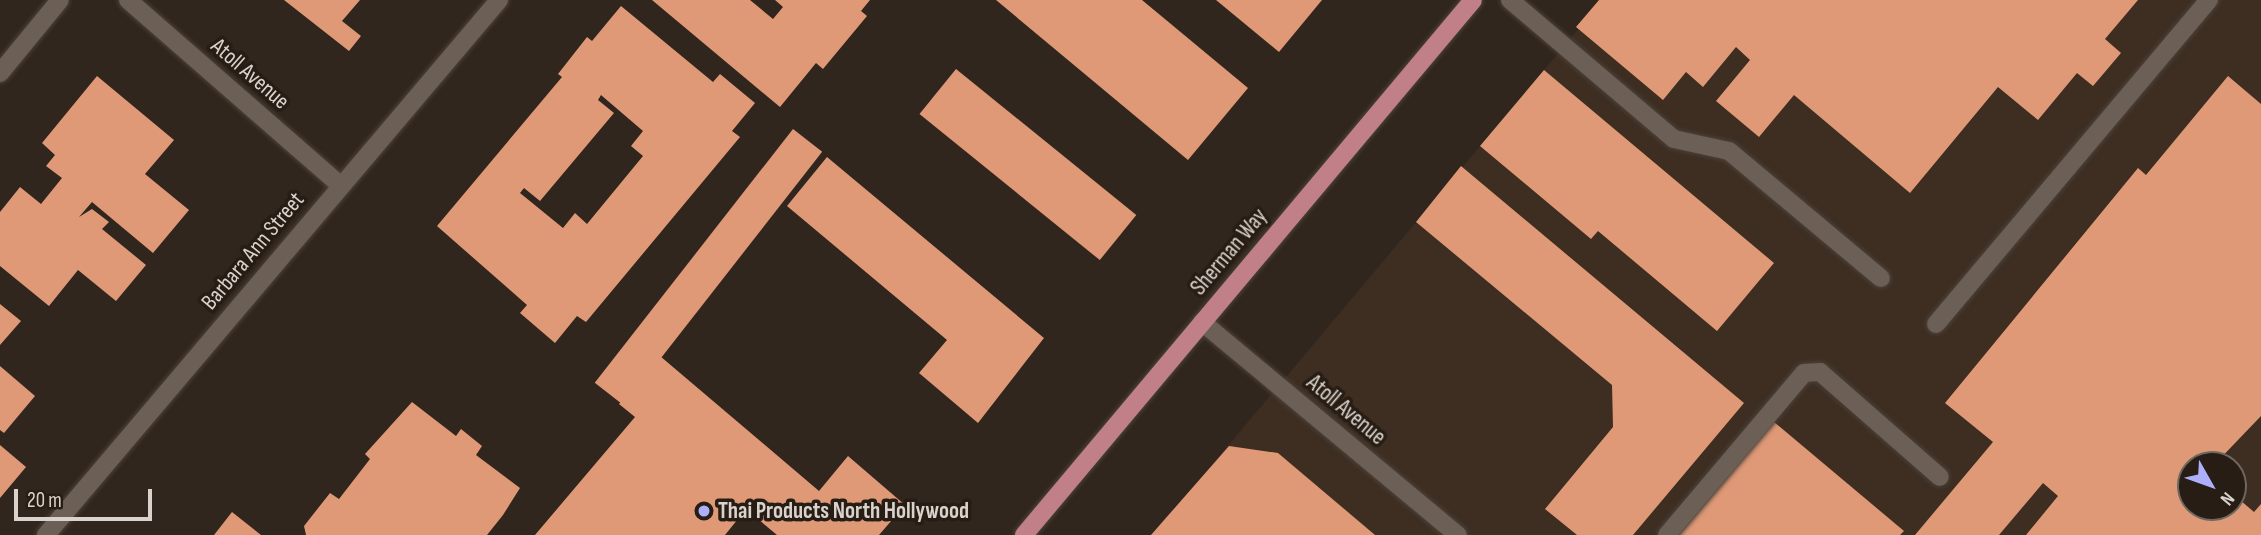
<!DOCTYPE html>
<style>
body{margin:0}
#map{position:relative;width:2261px;height:535px;overflow:hidden;background:#31261e;font-family:"Sofia Sans Condensed",sans-serif}
div>[style]{position:absolute}
.built>*{inset:0;background:#3e2e22}
.building>*{inset:0;background:#df9977;transform-origin:0 0}
.roads{filter:drop-shadow(0 0 2px #4a423a) drop-shadow(0 0 2px #4a423a)}
.service>*{height:18px;margin:-9px;padding:0 9px;transform-origin:9px;border-radius:9px;background:#6c5f55}
.minor>*{height:18px;margin:-9px;padding:0 9px;transform-origin:9px;border-radius:9px;background:#6c5f55}
.primary>*{height:18px;margin:-9px;padding:0 9px;transform-origin:9px;border-radius:9px;background:#c18088}
.dots>*{width:19px;height:19px;translate:-50% -50%;box-sizing:border-box;border:4px solid #271d14;border-radius:50%}
span{translate:-50% -50%;white-space:nowrap;text-align:center;line-height:1.15;-webkit-text-stroke:7px #271d14;paint-order:stroke}
.street-label{font-size:23px;color:#dad3cd}
.poi-label{font-size:23px;color:#dad3cd;font-weight:700}
.left{translate:0 -50%;text-align:left}
.north{position:absolute;left:2177px;top:451px;width:70px;height:70px;box-sizing:border-box;background:#271d14;border:2px solid #6f665e;border-radius:50%;rotate:130deg;font-size:19px;font-weight:700;line-height:28px;text-align:center;color:#dad3cd}
.north::after{content:'';display:block;margin:auto;width:24px;height:32px;background:#adaffb;clip-path:polygon(50% 0,100% 100%,50% 72%,0 100%)}
.scale{position:absolute;left:14px;top:489px;width:138px;height:32px;box-sizing:border-box;border:4px solid #dad3cd;border-top:0;padding-left:9px;font-size:21px;line-height:24px;white-space:nowrap;color:#dad3cd;-webkit-text-stroke:5px #271d14;paint-order:stroke}
</style>
<div id="map">
<div class="built">
<div style="clip-path:polygon(evenodd,1603px 0,2261px 0,2261px 535px,1153px 535px,1603px 0,2191px 465px,2233px 465px,2233px 507px,2191px 507px,2191px 465px)"></div>
</div>
<div class="building">
<div style="clip-path:polygon(284px 0,360px 0,342px 21px,361px 36px,349px 51px)"></div>
<div style="clip-path:polygon(652px 0,750px 0,773px 19px,783px 7px,775px 0,870px 0,861px 11px,867px 16px,823px 69px,816px 63px,780px 107px)"></div>
<div style="clip-path:polygon(996px 0,1142px 0,1248px 88px,1188px 160px)"></div>
<div style="clip-path:polygon(1216px 0,1322px 0,1279px 52px)"></div>
<div style="clip-path:polygon(1599px 0,2138px 0,2105px 39px,2121px 53px,2093px 86px,2077px 73px,2038px 120px,1998px 87px,1910px 193px,1794px 95px,1759px 137px,1716px 101px,1750px 60px,1736px 47px,1703px 87px,1686px 72px,1663px 100px,1576px 27px)"></div>
<div style="clip-path:polygon(evenodd,621px 6px,713px 82px,720px 74px,755px 103px,732px 131px,740px 137px,586px 322px,577px 316px,555px 343px,520px 313px,527px 305px,437px 226px,562px 77px,558px 74px,587px 37px,592px 41px,621px 6px,601px 95px,643px 131px,631px 146px,643px 156px,587px 224px,575px 213px,563px 228px,520px 193px,524px 188px,540px 201px,614px 113px,598px 100px,601px 95px)"></div>
<div style="left:956px;top:69px;width:232px;height:58px;rotate:39deg"></div>
<div style="clip-path:polygon(1544px 70px,1774px 263px,1717px 331px,1598px 231px,1591px 239px,1480px 146px)"></div>
<div style="clip-path:polygon(97px 76px,174px 140px,145px 174px,189px 210px,153px 253px,92px 202px,79px 217px,92px 209px,109px 222px,102px 229px,146px 265px,116px 301px,78px 270px,49px 306px,0 266px,0 212px,20px 187px,41px 204px,62px 178px,46px 166px,55px 155px,42px 143px)"></div>
<div style="clip-path:polygon(2228px 76px,2261px 104px,2261px 416px,2214px 465px,2191px 465px,2191px 507px,2233px 507px,2233px 494px,2254px 512px,2261px 504px,2261px 535px,2026px 535px,2058px 496px,2043px 483px,1999px 535px,1915px 535px,1993px 442px,1945px 403px,2138px 168px,2146px 175px)"></div>
<div style="left:793px;top:129px;width:37px;height:322px;rotate:38deg"></div>
<div style="clip-path:polygon(827px 157px,1044px 338px,978px 423px,919px 373px,947px 340px,787px 206px)"></div>
<div style="clip-path:polygon(1461px 166px,1744px 403px,1633px 535px,1577px 535px,1545px 509px,1613px 427px,1612px 385px,1416px 222px)"></div>
<div style="clip-path:polygon(0 304px,21px 321px,0 345px)"></div>
<div style="clip-path:polygon(660px 356px,819px 491px,848px 456px,905px 505px,879px 535px,777px 535px,746px 509px,725px 535px,535px 535px,635px 417px,619px 404px)"></div>
<div style="clip-path:polygon(0 366px,35px 396px,4px 433px,0 430px)"></div>
<div style="clip-path:polygon(412px 402px,456px 436px,461px 429px,482px 446px,476px 455px,520px 488px,503px 515px,487px 535px,306px 535px,304px 526px,330px 493px,339px 499px,370px 459px,365px 454px)"></div>
<div style="clip-path:polygon(1774px 422px,1904px 531px,1900px 535px,1679px 535px)"></div>
<div style="clip-path:polygon(0 445px,26px 467px,0 498px)"></div>
<div style="clip-path:polygon(1229px 446px,1278px 453px,1375px 535px,1151px 535px)"></div>
<div style="clip-path:polygon(232px 512px,261px 535px,214px 535px)"></div>
</div>
<div class="roads">
<div class="service">
<div style="left:1510px;top:0;width:215px;rotate:40.3deg"></div>
<div style="left:1674px;top:139px;width:56px;rotate:12.3deg"></div>
<div style="left:1729px;top:151px;width:198px;rotate:39.9deg"></div>
<div style="left:0;top:73px;width:94px;rotate:-50.6deg"></div>
<div style="left:1936px;top:324px;width:424px;rotate:-49.9deg"></div>
<div style="left:1667px;top:535px;width:212px;rotate:-49.8deg"></div>
<div style="left:1804px;top:373px;width:16px;rotate:-4deg"></div>
<div style="left:1820px;top:372px;width:159px;rotate:41.2deg"></div>
</div>
<div class="minor">
<div style="left:128px;top:0;width:281px;rotate:41.1deg"></div>
<div style="left:1202px;top:322px;width:333px;rotate:39.8deg"></div>
<div style="left:46px;top:535px;width:701px;rotate:-49.74deg"></div>
</div>
<div class="primary">
<div style="left:1024px;top:535px;width:698px;rotate:-49.99deg"></div>
</div>
</div>
<div class="dots">
<div style="left:704px;top:511px;background:#adaffb"></div>
</div>
<div class="street-label">
<span style="left:250px;top:74px;rotate:41deg">Atoll Avenue</span>
<span style="left:253px;top:251px;rotate:-50deg">Barbara Ann Street</span>
<span style="left:1229px;top:252px;rotate:-50deg">Sherman Way</span>
<span style="left:1346px;top:410px;rotate:40deg">Atoll Avenue</span>
</div>
<div class="poi-label">
<span class="left" style="left:718px;top:511px">Thai Products North Hollywood</span>
</div>
<div class="north">N</div>
<div class="scale">20 m</div>
</div>
